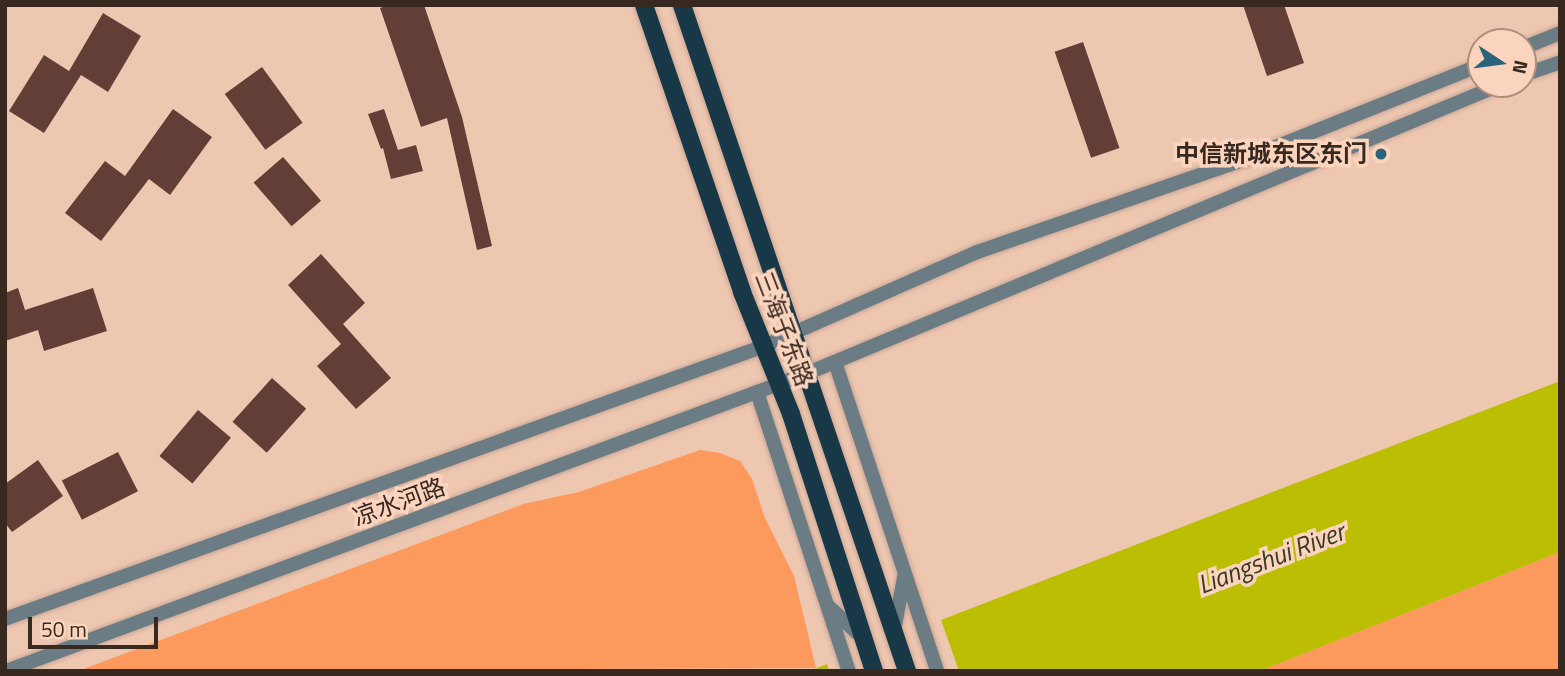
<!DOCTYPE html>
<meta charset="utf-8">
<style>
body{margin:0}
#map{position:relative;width:1565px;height:676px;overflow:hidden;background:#eec7b1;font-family:"Titillium Web","Noto Sans SC",sans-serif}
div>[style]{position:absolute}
.green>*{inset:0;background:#fc995c}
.water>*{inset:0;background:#bbbe03}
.pier>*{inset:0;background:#eec7b1}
.building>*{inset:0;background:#633e37;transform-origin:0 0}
.roads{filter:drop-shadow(0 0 2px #c9a794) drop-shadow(0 0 2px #c9a794)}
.minor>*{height:14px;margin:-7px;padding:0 7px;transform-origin:7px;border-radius:7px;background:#6b7c85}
.tertiary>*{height:14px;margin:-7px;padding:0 7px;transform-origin:7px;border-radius:7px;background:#6b7c85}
.primary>*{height:18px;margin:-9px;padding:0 9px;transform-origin:9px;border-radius:9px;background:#193847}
.dots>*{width:19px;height:19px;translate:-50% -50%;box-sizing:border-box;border:4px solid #fbd4be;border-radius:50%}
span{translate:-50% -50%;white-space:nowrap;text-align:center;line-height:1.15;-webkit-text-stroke:7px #fbd4be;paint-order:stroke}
.poi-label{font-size:24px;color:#372820;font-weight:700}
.right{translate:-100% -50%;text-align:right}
.street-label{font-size:24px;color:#372820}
.water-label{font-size:26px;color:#393a22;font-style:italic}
.frame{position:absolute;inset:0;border:7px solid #372820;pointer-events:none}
.north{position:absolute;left:1467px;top:28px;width:70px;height:70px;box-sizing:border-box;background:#fbd4be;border:2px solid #ad8f7f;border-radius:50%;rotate:103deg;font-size:19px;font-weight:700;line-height:28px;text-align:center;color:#372820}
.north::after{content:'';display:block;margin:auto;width:24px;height:32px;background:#2b637d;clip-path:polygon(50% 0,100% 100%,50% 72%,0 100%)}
.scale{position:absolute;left:28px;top:617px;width:130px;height:32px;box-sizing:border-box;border:4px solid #372820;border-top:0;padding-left:9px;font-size:21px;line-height:24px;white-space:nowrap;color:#372820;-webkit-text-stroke:5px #fbd4be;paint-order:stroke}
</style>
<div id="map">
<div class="green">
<div style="clip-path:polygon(700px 450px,720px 453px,740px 461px,752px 479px,765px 518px,794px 576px,816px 668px,78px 671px,523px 504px,579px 492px)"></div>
<div style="clip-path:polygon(1560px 552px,1560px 671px,1260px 671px)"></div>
</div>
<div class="water">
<div style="clip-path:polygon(1560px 381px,1560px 552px,1260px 671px,809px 671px)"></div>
</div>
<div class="pier">
<div style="clip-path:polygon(940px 617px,959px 671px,829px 671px,826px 661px)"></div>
</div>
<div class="building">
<div style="clip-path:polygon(388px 5px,424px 5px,462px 117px,492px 246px,477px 250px,447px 118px,421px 127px,380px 8px)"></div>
<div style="clip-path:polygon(1243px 5px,1284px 5px,1304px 63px,1267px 76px)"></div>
<div style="clip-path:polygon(103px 13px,141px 36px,108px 92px,81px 75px,44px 133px,9px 111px,44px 55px,69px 71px)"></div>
<div style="left:1083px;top:42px;width:112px;height:30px;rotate:71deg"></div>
<div style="left:262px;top:67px;width:69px;height:46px;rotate:54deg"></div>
<div style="clip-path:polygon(173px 109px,212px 137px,170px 195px,149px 179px,101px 241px,65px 213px,105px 161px,125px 176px)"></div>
<div style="clip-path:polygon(384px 109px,398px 150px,416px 145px,423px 171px,391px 179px,383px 148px,381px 149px,368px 114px)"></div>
<div style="left:283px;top:157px;width:58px;height:39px;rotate:49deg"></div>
<div style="clip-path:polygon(321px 254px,365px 303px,343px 324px,391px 378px,356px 409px,317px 366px,341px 344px,288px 285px)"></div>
<div style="clip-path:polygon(18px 288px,25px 310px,93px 288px,107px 331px,44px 351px,38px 330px,5px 341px,5px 293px)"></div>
<div style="left:272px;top:378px;width:46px;height:59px;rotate:42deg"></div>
<div style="left:198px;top:410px;width:43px;height:60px;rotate:40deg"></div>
<div style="left:118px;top:452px;width:44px;height:63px;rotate:63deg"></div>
<div style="clip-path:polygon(38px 460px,63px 496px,12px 532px,5px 523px,5px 484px)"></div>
</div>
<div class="roads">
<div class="minor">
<div style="left:835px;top:362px;width:325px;rotate:71.7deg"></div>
<div style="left:757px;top:392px;width:294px;rotate:71.8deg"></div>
<div style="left:829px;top:607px;width:46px;rotate:42.4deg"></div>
<div style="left:894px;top:631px;width:55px;rotate:-79.5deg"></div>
</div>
<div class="tertiary">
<div style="left:1523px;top:48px;width:40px;rotate:-22deg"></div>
<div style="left:1523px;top:75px;width:39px;rotate:-19deg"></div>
<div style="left:5px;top:619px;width:807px;rotate:-19.78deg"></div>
<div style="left:764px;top:346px;width:233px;rotate:-23.8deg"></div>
<div style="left:977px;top:252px;width:287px;rotate:-19.1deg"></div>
<div style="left:1248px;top:158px;width:251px;rotate:-21.8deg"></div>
<div style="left:6px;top:671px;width:856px;rotate:-20.38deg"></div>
<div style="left:808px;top:373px;width:752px;rotate:-22.61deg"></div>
</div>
<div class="primary">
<div style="left:644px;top:5px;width:303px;rotate:71.1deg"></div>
<div style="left:742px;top:292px;width:131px;rotate:68.1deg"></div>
<div style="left:791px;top:414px;width:270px;rotate:72.1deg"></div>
<div style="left:682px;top:5px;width:703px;rotate:71.33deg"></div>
</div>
</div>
<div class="dots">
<div style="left:1381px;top:154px;background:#2b637d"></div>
</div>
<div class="poi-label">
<span class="right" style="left:1367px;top:154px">中信新城东区东门</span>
</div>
<div class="street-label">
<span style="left:784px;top:329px;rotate:69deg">三海子东路</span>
<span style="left:399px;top:502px;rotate:-20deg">凉水河路</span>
</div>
<div class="water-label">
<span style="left:1271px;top:558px;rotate:-21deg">Liangshui River</span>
</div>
<div class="frame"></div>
<div class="north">N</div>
<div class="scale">50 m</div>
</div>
